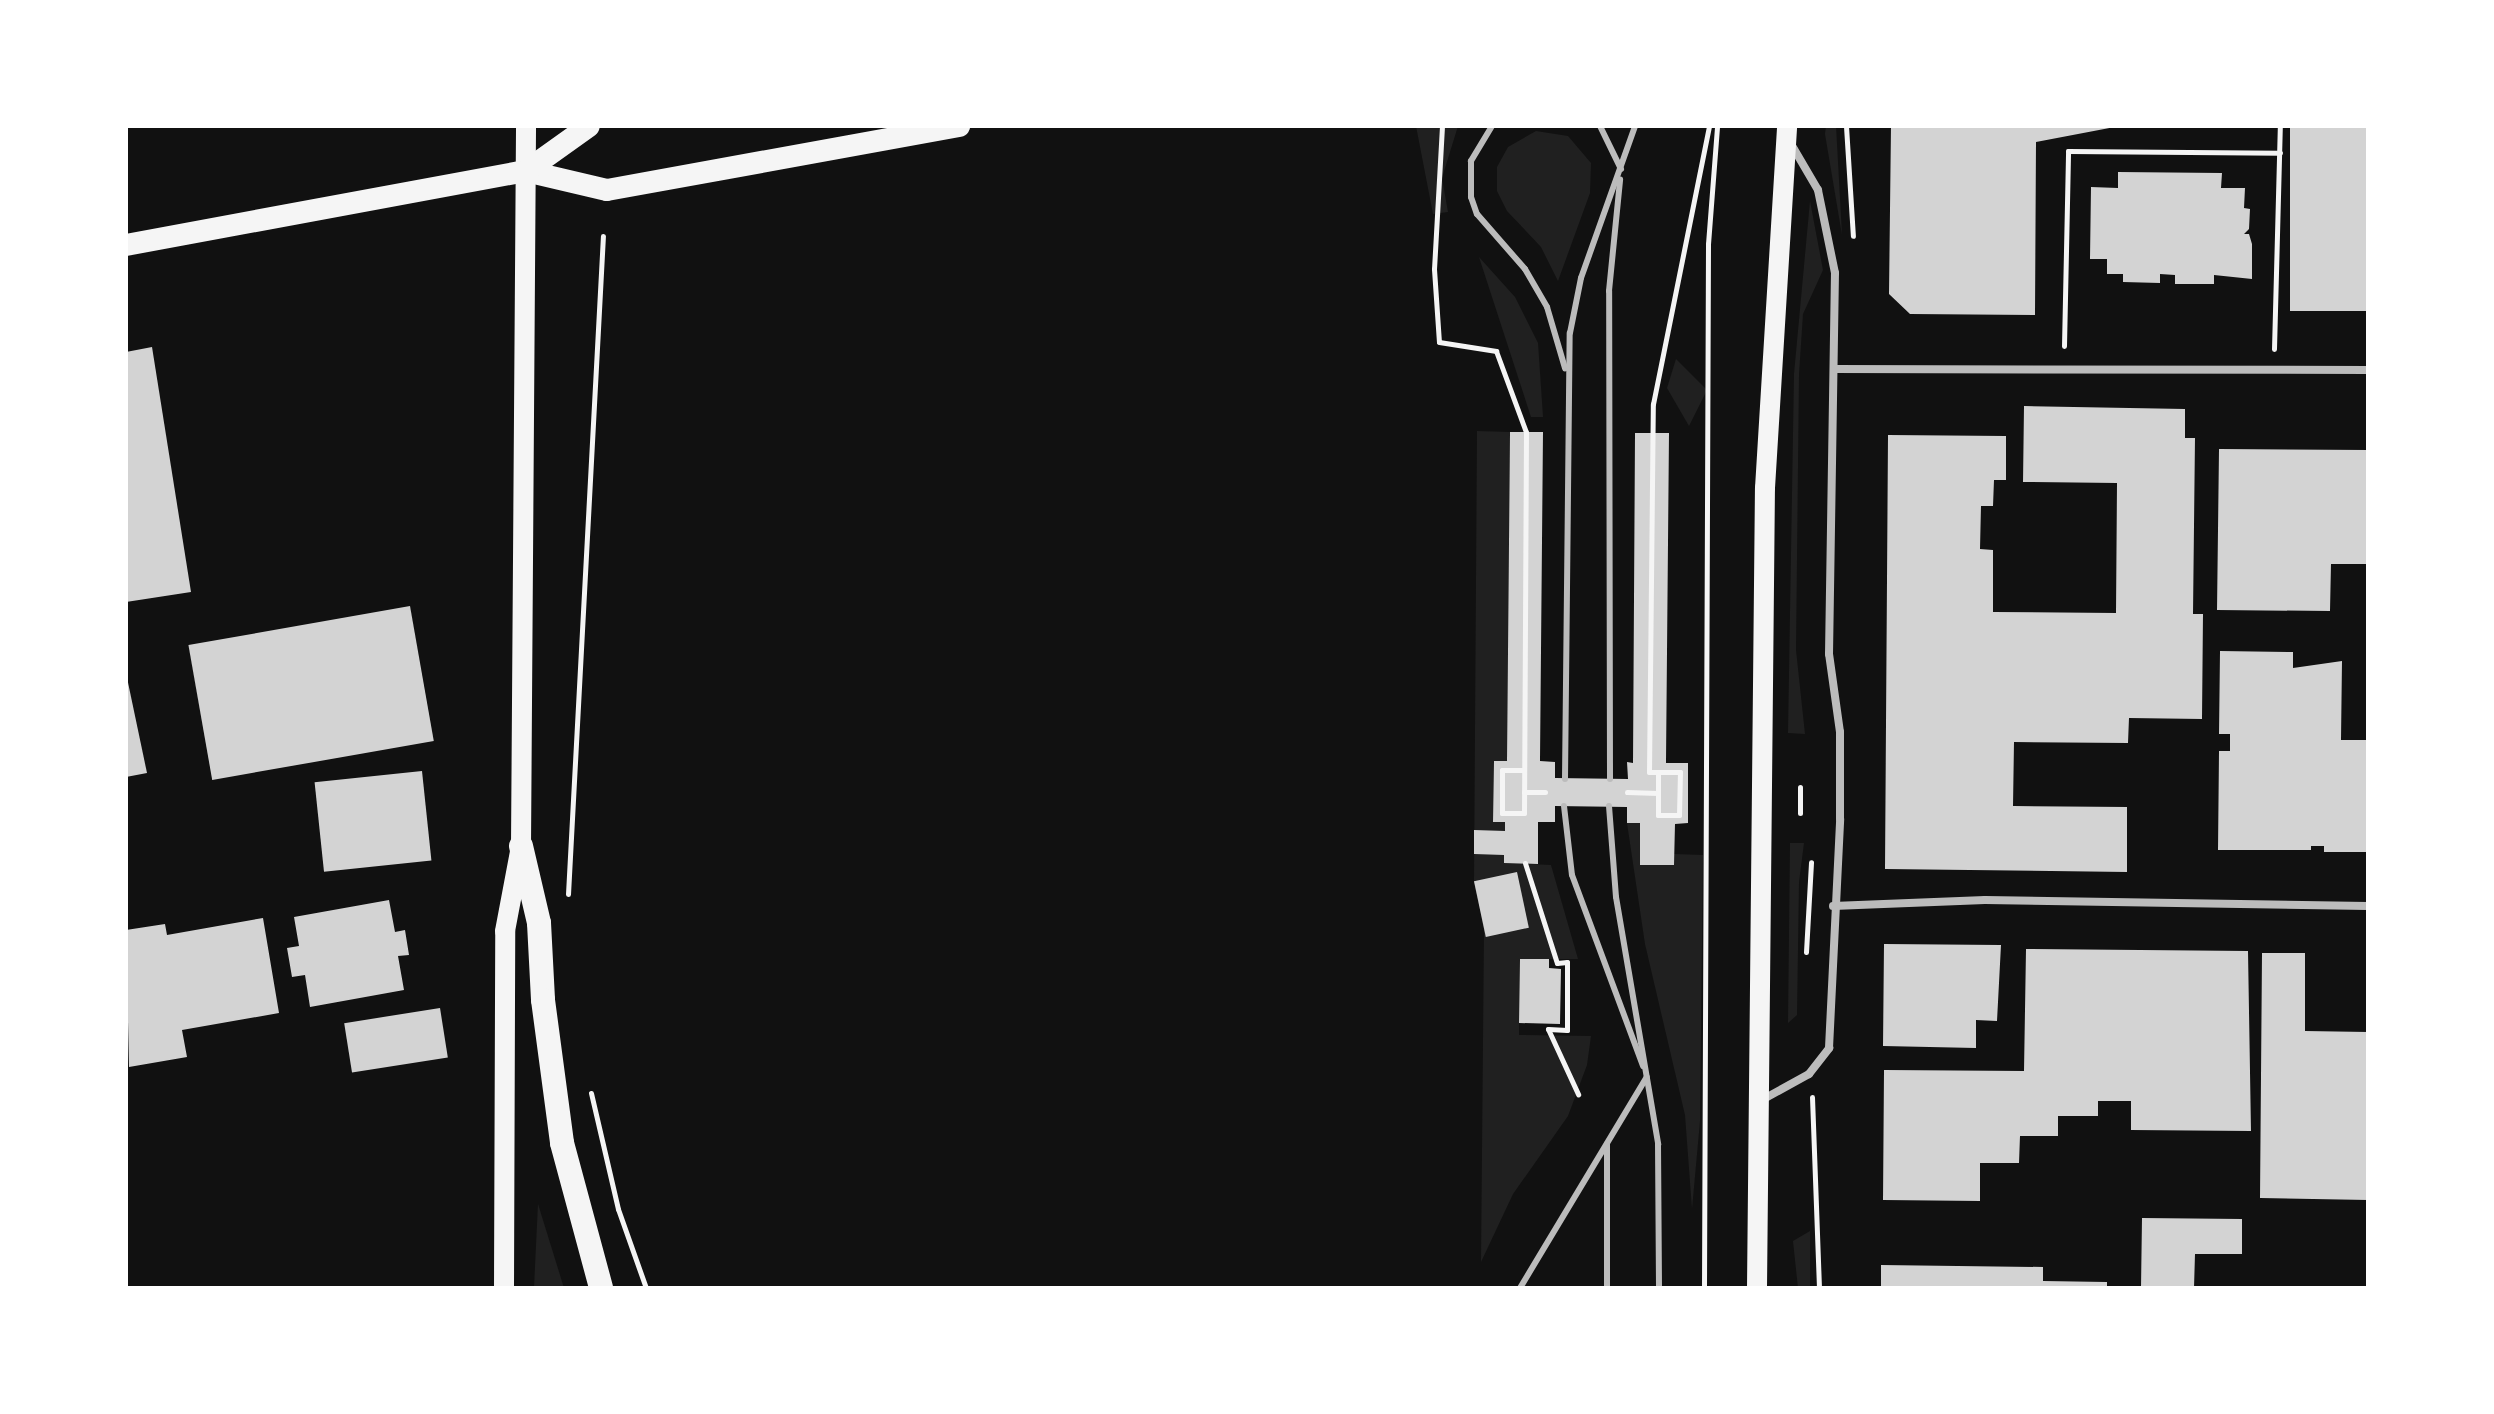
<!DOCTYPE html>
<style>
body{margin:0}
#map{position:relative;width:2494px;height:1414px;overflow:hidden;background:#111;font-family:"Titillium Web",sans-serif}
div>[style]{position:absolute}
.green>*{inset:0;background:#202020}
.building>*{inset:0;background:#d3d3d3;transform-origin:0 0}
.path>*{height:5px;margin:-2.5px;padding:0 2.5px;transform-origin:2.5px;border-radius:2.5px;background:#f5f5f5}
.service>*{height:6px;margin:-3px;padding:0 3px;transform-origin:3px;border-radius:3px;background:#bcbcbc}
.minor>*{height:8px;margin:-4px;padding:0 4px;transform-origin:4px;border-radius:4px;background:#bcbcbc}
.primary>*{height:20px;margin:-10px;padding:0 10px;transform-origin:10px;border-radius:10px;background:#f5f5f5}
.trunk>*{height:22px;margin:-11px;padding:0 11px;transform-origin:11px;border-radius:11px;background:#f5f5f5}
.motorway>*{height:24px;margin:-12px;padding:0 12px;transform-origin:12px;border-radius:12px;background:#f5f5f5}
span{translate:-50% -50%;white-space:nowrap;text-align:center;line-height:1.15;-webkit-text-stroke:6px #fff;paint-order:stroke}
.frame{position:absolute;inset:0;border:128px solid #fff;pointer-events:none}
</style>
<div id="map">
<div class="green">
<div style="clip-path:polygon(1416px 126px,1458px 126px,1442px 178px,1448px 212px,1433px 214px)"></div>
<div style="clip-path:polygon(1826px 126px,1836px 126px,1842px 235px,1825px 134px)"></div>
<div style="clip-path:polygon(1536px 131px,1568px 136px,1591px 163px,1590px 193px,1558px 281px,1541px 247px,1507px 211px,1497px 191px,1497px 167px,1508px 147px)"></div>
<div style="clip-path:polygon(1810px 201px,1823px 270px,1803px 314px,1799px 374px,1796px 650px,1805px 734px,1788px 733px,1794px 374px)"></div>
<div style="clip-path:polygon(1479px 257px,1515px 297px,1538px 343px,1543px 417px,1531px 417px)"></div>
<div style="clip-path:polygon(1676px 359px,1707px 390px,1689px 426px,1667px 388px)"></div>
<div style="clip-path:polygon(1477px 431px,1510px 432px,1507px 761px,1494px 761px,1493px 821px,1505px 822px,1505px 863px,1551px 865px,1578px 959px,1520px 959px,1519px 1035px,1591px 1036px,1587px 1065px,1568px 1116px,1513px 1194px,1481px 1262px,1484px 930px,1474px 881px)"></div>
<div style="clip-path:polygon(1627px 823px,1640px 823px,1640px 865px,1674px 865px,1674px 854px,1703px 855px,1700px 1121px,1692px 1209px,1685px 1115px,1645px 944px)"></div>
<div style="clip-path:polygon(1790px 843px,1804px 843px,1799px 882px,1797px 1015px,1788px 1023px)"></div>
<div style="clip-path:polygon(538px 1204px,564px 1288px,534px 1288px)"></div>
<div style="clip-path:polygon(1810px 1231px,1810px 1288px,1798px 1288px,1793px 1241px)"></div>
</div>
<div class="building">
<div style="clip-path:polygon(1891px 126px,2120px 126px,2036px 142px,2035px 315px,1910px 314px,1889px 294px)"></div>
<div style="left:2290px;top:126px;width:78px;height:185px"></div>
<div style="clip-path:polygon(2118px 172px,2222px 173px,2221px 188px,2245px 188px,2244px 208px,2250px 209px,2249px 229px,2244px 234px,2249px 234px,2252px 244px,2252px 279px,2214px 275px,2214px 284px,2175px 284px,2175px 275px,2160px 274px,2160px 283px,2123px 282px,2123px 274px,2107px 274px,2107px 259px,2090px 259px,2091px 187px,2118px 188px)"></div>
<div style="clip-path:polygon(152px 347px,191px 592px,126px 602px,126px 352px)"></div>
<div style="clip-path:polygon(2024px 406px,2185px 409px,2185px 438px,2195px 438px,2193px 614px,2203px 614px,2202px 719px,2129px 718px,2128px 743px,2014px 742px,2013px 806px,2127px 807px,2127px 872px,1885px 869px,1888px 435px,2006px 436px,2006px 480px,1994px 480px,1993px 506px,1981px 506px,1980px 549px,1993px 550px,1993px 612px,2116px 613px,2117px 483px,2023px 482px)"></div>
<div style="clip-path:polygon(1510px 432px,1543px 432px,1540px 761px,1555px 762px,1555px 778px,1628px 779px,1627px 762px,1633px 763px,1635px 433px,1669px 433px,1666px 763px,1688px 763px,1688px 823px,1675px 824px,1674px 865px,1640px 865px,1640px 823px,1627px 823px,1627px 807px,1555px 806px,1555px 822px,1538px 822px,1538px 864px,1504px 863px,1504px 855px,1474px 854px,1474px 830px,1505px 831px,1505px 822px,1493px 822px,1494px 761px,1507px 761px)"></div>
<div style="clip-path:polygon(2219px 449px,2368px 450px,2368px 564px,2331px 564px,2330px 611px,2217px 610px)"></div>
<div style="left:410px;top:606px;width:137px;height:225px;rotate:80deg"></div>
<div style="clip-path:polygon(2220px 651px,2293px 652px,2293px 668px,2342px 661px,2341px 740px,2368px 740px,2368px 852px,2324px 852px,2324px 846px,2311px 846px,2311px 850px,2218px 850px,2219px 751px,2230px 751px,2230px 734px,2219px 734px)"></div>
<div style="clip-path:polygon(126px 673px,147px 773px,126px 777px)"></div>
<div style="left:422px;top:771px;width:90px;height:108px;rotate:84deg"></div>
<div style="left:1517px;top:872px;width:57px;height:44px;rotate:78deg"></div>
<div style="clip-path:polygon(389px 900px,395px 932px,405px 930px,409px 955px,398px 956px,404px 990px,310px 1007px,305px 975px,292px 977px,287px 948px,299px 946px,294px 917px)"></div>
<div style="clip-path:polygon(263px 918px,279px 1013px,182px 1030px,187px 1057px,129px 1067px,126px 930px,165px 924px,167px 935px)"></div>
<div style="clip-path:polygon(1884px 944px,2001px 945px,1997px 1021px,1976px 1020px,1976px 1048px,1883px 1046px)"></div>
<div style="clip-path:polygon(2026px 949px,2248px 951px,2251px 1131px,2131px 1130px,2131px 1101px,2098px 1101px,2098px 1116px,2058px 1116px,2058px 1136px,2020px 1136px,2019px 1163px,1980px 1163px,1980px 1201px,1883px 1200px,1884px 1070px,2024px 1071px)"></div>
<div style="clip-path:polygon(2262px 953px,2305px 953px,2305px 1031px,2368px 1032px,2368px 1200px,2260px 1198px)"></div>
<div style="clip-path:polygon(1520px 959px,1549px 959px,1549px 968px,1561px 969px,1560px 1024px,1519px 1023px)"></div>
<div style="left:440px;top:1008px;width:50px;height:97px;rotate:81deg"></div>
<div style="clip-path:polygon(2142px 1218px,2242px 1219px,2242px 1254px,2195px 1254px,2194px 1288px,2141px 1288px)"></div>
<div style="clip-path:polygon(1881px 1265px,2043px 1267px,2043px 1281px,2107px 1282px,2107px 1288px,1881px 1288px)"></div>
</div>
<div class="path">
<div style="left:1442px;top:126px;width:143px;rotate:93.2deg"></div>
<div style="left:1434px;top:269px;width:73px;rotate:86.1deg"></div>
<div style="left:1439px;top:342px;width:58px;rotate:9deg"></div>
<div style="left:1496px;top:351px;width:86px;rotate:69.7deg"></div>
<div style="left:1526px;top:432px;width:381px;rotate:90.3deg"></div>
<div style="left:1524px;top:813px;width:22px;rotate:180deg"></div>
<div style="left:1502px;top:813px;width:43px;rotate:-90deg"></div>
<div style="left:1502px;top:770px;width:22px"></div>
<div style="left:1846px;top:126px;width:110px;rotate:86.4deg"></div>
<div style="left:2064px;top:346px;width:195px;rotate:-88.8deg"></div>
<div style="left:2068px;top:151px;width:212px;rotate:0.5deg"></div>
<div style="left:2274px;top:349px;width:223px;rotate:-88.5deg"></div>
<div style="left:1658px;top:772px;width:43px;rotate:90deg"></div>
<div style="left:1658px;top:815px;width:21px"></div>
<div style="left:1679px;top:815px;width:43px;rotate:-88.7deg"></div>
<div style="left:1680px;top:772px;width:31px;rotate:180deg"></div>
<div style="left:1649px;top:772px;width:368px;rotate:-89.4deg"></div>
<div style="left:1653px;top:404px;width:284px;rotate:-78.6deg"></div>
<div style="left:1800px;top:787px;width:26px;rotate:90deg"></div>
<div style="left:1524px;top:792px;width:21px"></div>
<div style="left:1627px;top:792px;width:31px;rotate:2deg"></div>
<div style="left:1525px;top:863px;width:105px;rotate:72.3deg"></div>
<div style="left:1557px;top:963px;width:10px;rotate:-6deg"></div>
<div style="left:1567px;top:962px;width:68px;rotate:90deg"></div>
<div style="left:1567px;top:1030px;width:19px;rotate:-177deg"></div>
<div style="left:1548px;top:1029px;width:72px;rotate:65.2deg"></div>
<div style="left:568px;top:894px;width:659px;rotate:-86.96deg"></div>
<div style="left:1806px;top:952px;width:90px;rotate:-86.8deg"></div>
<div style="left:591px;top:1093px;width:119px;rotate:76.9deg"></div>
<div style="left:618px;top:1209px;width:84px;rotate:70.5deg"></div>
<div style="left:1812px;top:1097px;width:191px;rotate:87.9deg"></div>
<div style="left:1704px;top:1288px;width:1044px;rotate:-89.78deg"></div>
<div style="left:1708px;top:244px;width:118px;rotate:-85.6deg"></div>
</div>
<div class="service">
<div style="left:1492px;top:126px;width:41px;rotate:121deg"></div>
<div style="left:1471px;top:161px;width:36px;rotate:90deg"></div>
<div style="left:1471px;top:197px;width:18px;rotate:71deg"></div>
<div style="left:1477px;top:214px;width:73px;rotate:48.9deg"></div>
<div style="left:1525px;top:269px;width:44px;rotate:59.9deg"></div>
<div style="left:1547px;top:307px;width:64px;rotate:73.6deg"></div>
<div style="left:1600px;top:126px;width:48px;rotate:64deg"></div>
<div style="left:1565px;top:779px;width:446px;rotate:-89.4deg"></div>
<div style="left:1570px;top:333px;width:56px;rotate:-78.7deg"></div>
<div style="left:1581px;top:278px;width:161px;rotate:-70.4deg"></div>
<div style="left:1610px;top:779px;width:488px;rotate:-90.1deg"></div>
<div style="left:1609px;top:291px;width:112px;rotate:-84.3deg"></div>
<div style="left:1564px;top:806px;width:69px;rotate:83.4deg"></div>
<div style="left:1572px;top:875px;width:204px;rotate:69.6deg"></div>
<div style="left:1609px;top:806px;width:91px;rotate:85.6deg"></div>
<div style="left:1616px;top:897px;width:251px;rotate:80.3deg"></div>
<div style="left:1658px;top:1144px;width:144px;rotate:89.6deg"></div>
<div style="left:1520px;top:1288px;width:246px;rotate:-59deg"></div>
<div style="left:1607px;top:1288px;width:144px;rotate:-90deg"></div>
</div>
<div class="minor">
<div style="left:1834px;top:369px;width:534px;rotate:0.11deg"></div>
<div style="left:1833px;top:906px;width:152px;rotate:-2.3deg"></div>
<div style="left:1985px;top:900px;width:383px;rotate:0.9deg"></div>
<div style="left:1760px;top:1101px;width:56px;rotate:-28.9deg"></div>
<div style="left:1809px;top:1074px;width:33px;rotate:-52deg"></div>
<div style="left:1829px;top:1048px;width:229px;rotate:-87.2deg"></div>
<div style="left:1840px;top:819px;width:87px;rotate:-90deg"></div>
<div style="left:1840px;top:732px;width:79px;rotate:-98deg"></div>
<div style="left:1829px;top:654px;width:381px;rotate:-89.1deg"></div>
<div style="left:1835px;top:273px;width:85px;rotate:-101.6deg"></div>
<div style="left:1818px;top:190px;width:56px;rotate:-120.3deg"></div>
</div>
<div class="primary">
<div style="left:504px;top:1288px;width:357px;rotate:-89.8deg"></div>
<div style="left:505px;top:931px;width:86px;rotate:-79.3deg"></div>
<div style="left:521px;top:846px;width:720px;rotate:-89.6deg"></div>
<div style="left:1757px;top:1288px;width:800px;rotate:-89.43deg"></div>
<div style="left:1765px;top:488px;width:363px;rotate:-86.5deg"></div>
</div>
<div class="trunk">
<div style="left:526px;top:171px;width:83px;rotate:13.2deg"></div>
<div style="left:607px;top:190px;width:358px;rotate:-10.3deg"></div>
<div style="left:126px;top:245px;width:407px;rotate:-10.5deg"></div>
<div style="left:526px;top:171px;width:77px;rotate:-35.5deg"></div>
</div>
<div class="motorway">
<div style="left:521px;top:846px;width:79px;rotate:76.8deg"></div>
<div style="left:539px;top:923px;width:77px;rotate:87deg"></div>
<div style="left:543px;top:1000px;width:144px;rotate:82.4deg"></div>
<div style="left:562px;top:1143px;width:150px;rotate:74.9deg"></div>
</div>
<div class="frame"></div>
</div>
